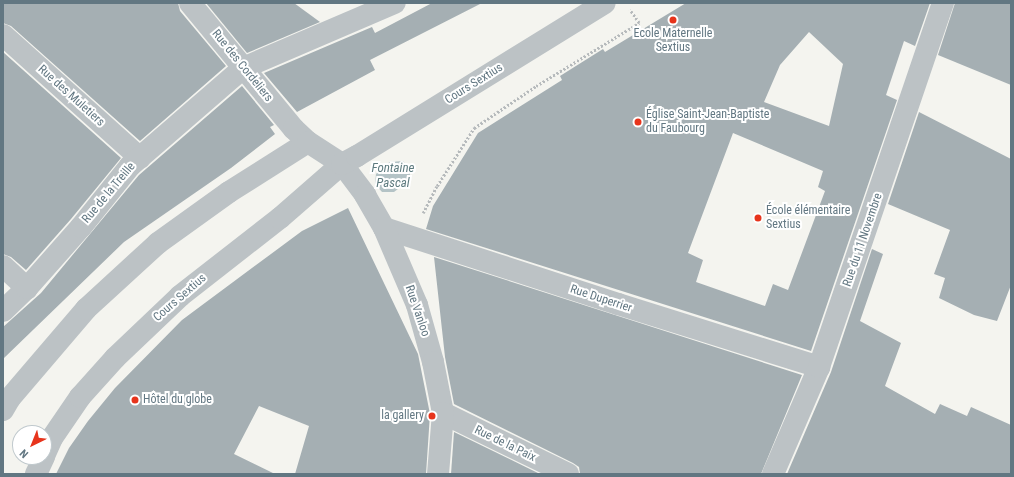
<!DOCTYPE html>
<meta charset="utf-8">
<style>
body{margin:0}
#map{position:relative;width:1014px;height:477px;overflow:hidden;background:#f4f4ef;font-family:"Roboto Condensed",sans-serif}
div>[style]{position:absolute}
.water>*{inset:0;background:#b4c3c6}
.building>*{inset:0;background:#a5afb3}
.path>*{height:2.5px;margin-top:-1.25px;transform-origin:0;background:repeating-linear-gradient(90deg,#b6babc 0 2px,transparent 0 4px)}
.pedestrian>*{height:22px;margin:-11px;padding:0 11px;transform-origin:11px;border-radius:11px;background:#bcc2c5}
.minor>*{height:22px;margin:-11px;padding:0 11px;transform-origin:11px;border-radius:11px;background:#bcc2c5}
.dots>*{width:11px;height:11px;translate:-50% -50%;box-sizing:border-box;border:2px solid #fff;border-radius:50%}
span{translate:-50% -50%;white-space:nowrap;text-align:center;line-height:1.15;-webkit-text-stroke:4px #fff;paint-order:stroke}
.poi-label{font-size:12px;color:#627782}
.left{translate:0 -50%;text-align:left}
.right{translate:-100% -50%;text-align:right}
.street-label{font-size:12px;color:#627782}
.water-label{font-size:13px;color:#5e7b7f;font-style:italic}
.frame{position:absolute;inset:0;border:4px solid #627782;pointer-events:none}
.north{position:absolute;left:12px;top:425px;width:40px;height:40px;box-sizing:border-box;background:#fff;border:1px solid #c0c9cd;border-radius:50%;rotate:223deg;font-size:11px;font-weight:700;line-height:16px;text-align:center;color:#627782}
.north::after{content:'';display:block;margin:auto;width:14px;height:18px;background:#e7341c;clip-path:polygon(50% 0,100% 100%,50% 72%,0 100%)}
</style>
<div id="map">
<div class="water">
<div style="clip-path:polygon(403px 161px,411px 172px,407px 182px,394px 192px,382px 192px,375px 184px,376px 174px,384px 166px,390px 162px)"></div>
</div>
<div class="building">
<div style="clip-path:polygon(3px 3px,178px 3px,180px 11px,226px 66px,140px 141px,11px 26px,3px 23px)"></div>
<div style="clip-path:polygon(206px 3px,294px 3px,320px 22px,247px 53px)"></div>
<div style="clip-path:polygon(432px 3px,482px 3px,370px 60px,375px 70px,297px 112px,264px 73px,372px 27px,375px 33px)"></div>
<div style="clip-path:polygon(evenodd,686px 3px,930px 3px,915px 46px,904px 41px,886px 95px,897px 100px,811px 351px,426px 229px,433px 206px,478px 133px,562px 80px,560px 76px,603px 49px,605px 52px,686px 3px,809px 32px,843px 64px,829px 126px,764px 102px,780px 65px,809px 32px,686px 3px,733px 133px,823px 171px,818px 187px,825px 191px,788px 290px,773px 284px,765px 306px,696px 282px,703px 260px,688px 253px,733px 133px)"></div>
<div style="clip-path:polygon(955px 3px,1011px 3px,1011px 85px,938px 55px)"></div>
<div style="clip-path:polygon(3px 52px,121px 158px,71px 219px,26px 270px,11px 257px,3px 254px)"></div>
<div style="clip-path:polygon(242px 86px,274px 125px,270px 127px,275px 134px,231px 168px,124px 242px,3px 359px,3px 327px,41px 293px,139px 175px)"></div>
<div style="clip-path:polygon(919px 112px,1011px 159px,1011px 285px,997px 321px,974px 315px,939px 298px,945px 278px,934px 274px,950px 230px,888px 204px)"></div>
<div style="clip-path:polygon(348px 208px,418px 354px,430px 414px,426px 474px,295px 474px,309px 426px,259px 406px,234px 454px,275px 474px,56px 474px,69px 448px,88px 421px,115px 388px,182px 320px,302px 231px)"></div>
<div style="clip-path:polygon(872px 249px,883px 254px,860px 321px,901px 343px,885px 386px,935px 414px,940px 404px,967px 416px,971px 407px,1011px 425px,1011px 474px,787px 474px,831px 372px)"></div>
<div style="clip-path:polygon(434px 257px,802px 375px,761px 474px,580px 474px,579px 467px,573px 463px,454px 404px,445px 357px)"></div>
<div style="clip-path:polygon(454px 432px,540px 474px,451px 474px)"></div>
</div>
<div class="path">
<div style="left:423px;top:213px;width:30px;rotate:-63deg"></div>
<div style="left:437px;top:186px;width:69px;rotate:-57.5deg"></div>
<div style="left:474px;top:128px;width:75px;rotate:-34.1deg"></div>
<div style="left:536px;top:86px;width:121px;rotate:-31.5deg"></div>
<div style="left:639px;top:23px;width:16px;rotate:-125deg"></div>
</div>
<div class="pedestrian">
<div style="left:243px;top:68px;width:165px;rotate:-23.2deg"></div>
<div style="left:384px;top:228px;width:246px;rotate:18deg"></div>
<div style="left:618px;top:304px;width:211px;rotate:17.4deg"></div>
<div style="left:3px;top:410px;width:14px;rotate:-60deg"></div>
<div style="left:10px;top:398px;width:117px;rotate:-49.5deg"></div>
<div style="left:86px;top:309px;width:98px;rotate:-42.5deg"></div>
<div style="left:158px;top:243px;width:87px;rotate:-35.7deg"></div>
<div style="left:229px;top:192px;width:93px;rotate:-32.3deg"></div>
<div style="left:443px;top:413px;width:139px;rotate:26deg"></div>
<div style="left:44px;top:456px;width:20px;rotate:-66deg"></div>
<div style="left:52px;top:438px;width:50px;rotate:-55.7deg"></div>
<div style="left:80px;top:397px;width:52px;rotate:-48.1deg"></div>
<div style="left:115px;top:358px;width:90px;rotate:-43.6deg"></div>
<div style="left:180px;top:296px;width:127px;rotate:-38deg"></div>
<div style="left:280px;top:218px;width:82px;rotate:-41.1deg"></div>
<div style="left:342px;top:164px;width:39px;rotate:53deg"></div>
<div style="left:365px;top:195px;width:38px;rotate:60deg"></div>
<div style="left:384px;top:228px;width:84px;rotate:66.8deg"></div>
<div style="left:417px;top:305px;width:59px;rotate:74.3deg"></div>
<div style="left:433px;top:362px;width:52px;rotate:78.9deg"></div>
<div style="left:443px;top:413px;width:61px;rotate:94.7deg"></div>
<div style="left:36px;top:474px;width:19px;rotate:-65deg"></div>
</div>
<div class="minor">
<div style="left:190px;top:3px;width:163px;rotate:50.5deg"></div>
<div style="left:294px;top:129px;width:19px;rotate:43deg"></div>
<div style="left:308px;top:142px;width:40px;rotate:32.9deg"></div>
<div style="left:342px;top:164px;width:17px;rotate:-28deg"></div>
<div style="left:357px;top:156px;width:291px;rotate:-31.7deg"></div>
<div style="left:3px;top:35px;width:184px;rotate:41.9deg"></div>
<div style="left:3px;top:266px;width:33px;rotate:43deg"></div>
<div style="left:3px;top:311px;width:33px;rotate:-44deg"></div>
<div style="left:27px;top:288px;width:81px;rotate:-48.5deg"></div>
<div style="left:81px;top:227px;width:78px;rotate:-51.2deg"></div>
<div style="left:130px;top:166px;width:150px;rotate:-40.9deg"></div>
<div style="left:773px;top:474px;width:116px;rotate:-66.7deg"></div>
<div style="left:819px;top:367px;width:385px;rotate:-71.2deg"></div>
</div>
<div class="dots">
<div style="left:673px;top:20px;background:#e7341c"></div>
<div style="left:638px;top:122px;background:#e7341c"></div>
<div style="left:758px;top:218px;background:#e7341c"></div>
<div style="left:135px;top:400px;background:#e7341c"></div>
<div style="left:432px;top:416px;background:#e7341c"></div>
</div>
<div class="poi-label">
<span style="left:673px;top:41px">Ecole Maternelle<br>Sextius</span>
<span class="left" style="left:646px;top:122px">Église Saint-Jean-Baptiste<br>du Faubourg</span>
<span class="left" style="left:766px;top:218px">École élémentaire<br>Sextius</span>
<span class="left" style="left:143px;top:400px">Hôtel du globe</span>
<span class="right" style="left:424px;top:416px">la gallery</span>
</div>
<div class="street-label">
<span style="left:242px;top:66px;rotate:51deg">Rue des Cordeliers</span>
<span style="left:474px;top:84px;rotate:-32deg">Cours Sextius</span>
<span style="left:71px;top:96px;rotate:42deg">Rue des Muletiers</span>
<span style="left:109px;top:193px;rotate:-50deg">Rue de la Treille</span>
<span style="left:863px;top:240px;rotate:-71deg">Rue du 11 Novembre</span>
<span style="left:180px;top:298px;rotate:-41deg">Cours Sextius</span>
<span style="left:601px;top:299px;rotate:18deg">Rue Duperrier</span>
<span style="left:417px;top:311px;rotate:71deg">Rue Vanloo</span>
<span style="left:505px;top:444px;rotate:26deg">Rue de la Paix</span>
</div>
<div class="water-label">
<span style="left:393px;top:176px">Fontaine<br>Pascal</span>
</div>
<div class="frame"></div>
<div class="north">N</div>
</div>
